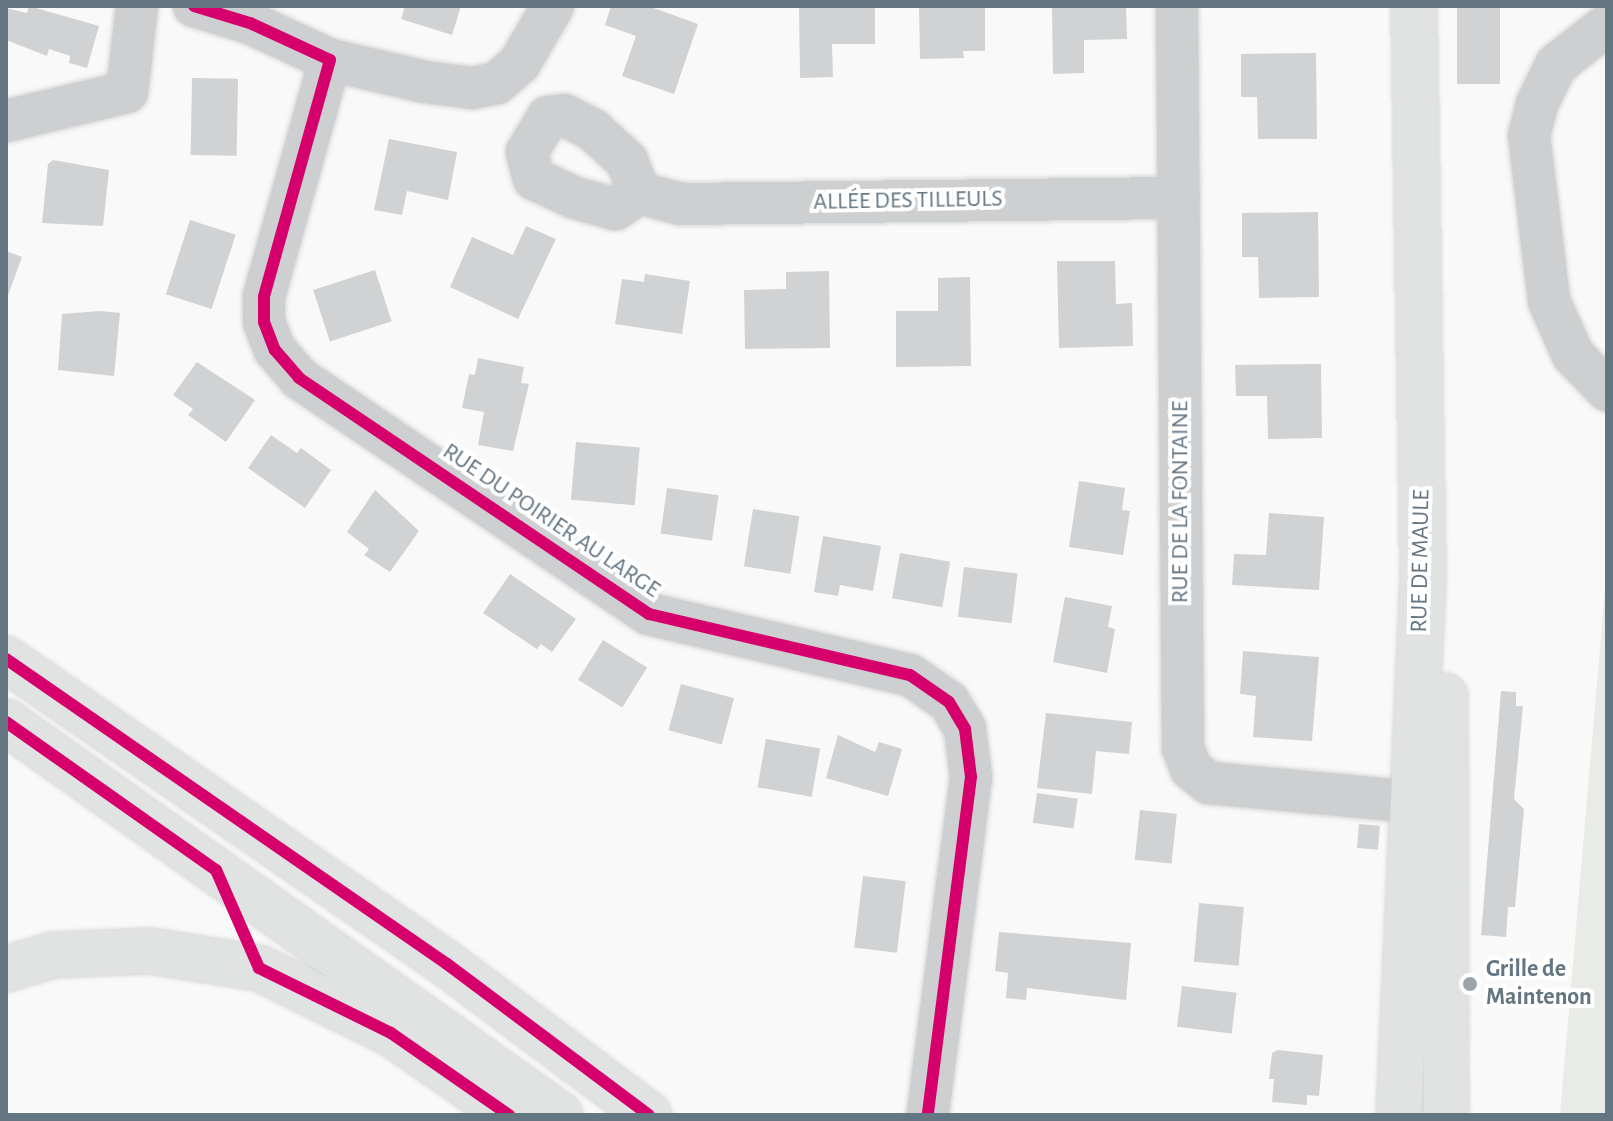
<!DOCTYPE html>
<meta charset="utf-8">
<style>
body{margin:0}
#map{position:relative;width:1613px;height:1121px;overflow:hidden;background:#f9f9f9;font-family:"Alegreya Sans",sans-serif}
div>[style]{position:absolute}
.green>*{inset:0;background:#e8ebe6}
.building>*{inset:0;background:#d0d2d3;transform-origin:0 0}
.roads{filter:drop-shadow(0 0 2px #d5d6d7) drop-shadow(0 0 2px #d5d6d7)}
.street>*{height:42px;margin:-21px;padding:0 21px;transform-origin:21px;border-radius:21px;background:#cecfd0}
.secondary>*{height:44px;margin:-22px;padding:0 22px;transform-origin:22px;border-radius:22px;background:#e1e2e2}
.primary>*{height:44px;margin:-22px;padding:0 22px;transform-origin:22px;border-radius:22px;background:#e1e2e2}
.cycleway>*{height:12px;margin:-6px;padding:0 6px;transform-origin:6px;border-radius:6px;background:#d6006c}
.dots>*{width:22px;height:22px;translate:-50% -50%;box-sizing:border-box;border:4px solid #fff;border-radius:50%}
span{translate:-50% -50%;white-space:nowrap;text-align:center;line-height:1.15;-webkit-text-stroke:8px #fff;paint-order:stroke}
.street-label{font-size:24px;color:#657683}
.poi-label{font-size:24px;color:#657683;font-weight:700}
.left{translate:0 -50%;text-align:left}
.frame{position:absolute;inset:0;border:8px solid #657683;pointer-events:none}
</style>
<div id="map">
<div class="green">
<div style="clip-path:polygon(1607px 566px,1607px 1115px,1560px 1115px)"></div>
</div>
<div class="building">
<div style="clip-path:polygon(29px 6px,99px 26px,87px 68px,69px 63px,70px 56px,49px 49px,47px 56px,6px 40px,6px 8px,27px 13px)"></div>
<div style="clip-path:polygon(405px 6px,461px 6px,452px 35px,401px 19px)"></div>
<div style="clip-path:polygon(611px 6px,648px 6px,698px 24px,674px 94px,622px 76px,636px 36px,605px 25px)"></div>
<div style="clip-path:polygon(799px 6px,875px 6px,875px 44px,832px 44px,833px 77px,800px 78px)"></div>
<div style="clip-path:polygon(919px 6px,985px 6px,985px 51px,963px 51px,964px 58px,920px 59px)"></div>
<div style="clip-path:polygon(1052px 6px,1126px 6px,1127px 39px,1084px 40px,1084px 73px,1053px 74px)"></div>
<div style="left:1457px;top:6px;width:43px;height:78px"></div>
<div style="clip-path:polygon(1316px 53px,1317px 139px,1258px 139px,1257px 97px,1241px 97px,1241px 54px)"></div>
<div style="left:192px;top:78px;width:46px;height:77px;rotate:1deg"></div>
<div style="clip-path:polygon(389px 139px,457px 152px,448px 200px,407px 191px,402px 215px,374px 210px)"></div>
<div style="clip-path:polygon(53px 160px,109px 170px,103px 226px,42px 223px,48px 164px)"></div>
<div style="clip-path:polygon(1318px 212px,1319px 297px,1259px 298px,1258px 257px,1242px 257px,1242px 213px)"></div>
<div style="left:190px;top:220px;width:48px;height:78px;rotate:18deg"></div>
<div style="clip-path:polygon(526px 226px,556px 239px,518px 319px,450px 287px,472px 237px,513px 255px)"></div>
<div style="clip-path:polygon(6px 251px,22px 257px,6px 301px)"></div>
<div style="clip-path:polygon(1057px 261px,1115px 261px,1116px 304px,1132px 303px,1133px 346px,1059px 348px)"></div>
<div style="left:375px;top:270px;width:54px;height:65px;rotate:72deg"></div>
<div style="clip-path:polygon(829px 271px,830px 348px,745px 349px,744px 290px,786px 289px,786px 272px)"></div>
<div style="clip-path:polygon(645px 274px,690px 281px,682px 334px,615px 324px,622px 279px,644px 282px)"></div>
<div style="clip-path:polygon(970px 277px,971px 366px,896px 367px,896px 311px,938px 311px,938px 278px)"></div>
<div style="clip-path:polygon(100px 311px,120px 313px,114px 376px,58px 370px,62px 314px)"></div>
<div style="clip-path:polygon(478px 358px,524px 367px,521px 383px,529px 384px,513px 451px,478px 445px,484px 412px,462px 408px,469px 374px,475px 375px)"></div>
<div style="clip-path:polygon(197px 362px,255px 400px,226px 442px,188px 415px,193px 409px,173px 395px)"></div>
<div style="clip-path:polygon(1321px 364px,1322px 438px,1268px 439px,1267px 396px,1236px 396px,1235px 365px)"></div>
<div style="clip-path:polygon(271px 435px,297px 453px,301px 448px,331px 470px,305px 508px,248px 468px)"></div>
<div style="left:576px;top:442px;width:64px;height:58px;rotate:5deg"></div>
<div style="clip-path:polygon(1079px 481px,1125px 488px,1122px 510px,1130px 511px,1123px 555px,1069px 547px)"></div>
<div style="left:667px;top:488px;width:52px;height:46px;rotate:8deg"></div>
<div style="clip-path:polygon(375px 490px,419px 531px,390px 572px,364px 555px,369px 549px,347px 532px)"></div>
<div style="left:753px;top:509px;width:47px;height:58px;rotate:9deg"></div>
<div style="clip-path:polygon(1269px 513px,1324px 517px,1319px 590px,1232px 585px,1234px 554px,1266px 555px)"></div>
<div style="clip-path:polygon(823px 536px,881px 546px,873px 591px,840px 585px,838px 596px,814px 592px)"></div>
<div style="left:900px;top:553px;width:51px;height:46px;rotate:10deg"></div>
<div style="left:964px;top:567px;width:54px;height:50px;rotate:7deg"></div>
<div style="clip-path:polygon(510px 574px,576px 619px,552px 652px,541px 644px,537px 649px,483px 613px)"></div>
<div style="clip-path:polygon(1065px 597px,1112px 606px,1108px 627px,1115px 629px,1107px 673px,1053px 662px)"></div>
<div style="left:603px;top:640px;width:52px;height:47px;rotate:32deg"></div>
<div style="clip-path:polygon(1243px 651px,1319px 657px,1312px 741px,1253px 737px,1256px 696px,1240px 694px)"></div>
<div style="left:681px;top:684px;width:55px;height:48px;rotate:15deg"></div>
<div style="clip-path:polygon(1501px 691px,1516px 692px,1516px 706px,1523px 706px,1514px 799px,1524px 809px,1515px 907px,1508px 907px,1506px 937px,1481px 935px)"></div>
<div style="clip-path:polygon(1046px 713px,1132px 722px,1129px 754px,1096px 751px,1092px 794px,1037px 788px)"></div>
<div style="clip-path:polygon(838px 735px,875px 752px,879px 742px,902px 749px,888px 796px,826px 778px)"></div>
<div style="left:766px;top:739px;width:55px;height:49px;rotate:10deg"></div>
<div style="left:1037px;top:793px;width:41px;height:30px;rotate:8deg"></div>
<div style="left:1140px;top:810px;width:37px;height:50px;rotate:6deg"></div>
<div style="left:1359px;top:824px;width:21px;height:24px;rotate:5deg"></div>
<div style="left:863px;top:876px;width:43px;height:72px;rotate:7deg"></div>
<div style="left:1199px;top:903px;width:45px;height:59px;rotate:5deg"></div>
<div style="clip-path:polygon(999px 932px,1131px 943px,1126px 1000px,1027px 988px,1026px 1000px,1006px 998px,1008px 973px,995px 971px)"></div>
<div style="left:1182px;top:986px;width:55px;height:41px;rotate:7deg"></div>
<div style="clip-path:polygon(1278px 1050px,1323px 1055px,1319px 1096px,1307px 1095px,1307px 1105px,1272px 1102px,1274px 1079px,1269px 1079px,1272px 1053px)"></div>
</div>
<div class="roads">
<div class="street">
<div style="left:194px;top:6px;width:59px;rotate:16.9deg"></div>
<div style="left:250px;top:23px;width:88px;rotate:24.8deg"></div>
<div style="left:330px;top:60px;width:246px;rotate:105.6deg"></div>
<div style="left:264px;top:297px;width:25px;rotate:90deg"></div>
<div style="left:264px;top:322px;width:30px;rotate:69deg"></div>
<div style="left:275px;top:350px;width:37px;rotate:49deg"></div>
<div style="left:299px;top:378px;width:422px;rotate:34deg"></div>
<div style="left:649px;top:614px;width:268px;rotate:13.2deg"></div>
<div style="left:910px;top:675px;width:47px;rotate:34.7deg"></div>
<div style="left:949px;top:702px;width:31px;rotate:59deg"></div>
<div style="left:965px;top:729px;width:48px;rotate:82.9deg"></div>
<div style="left:971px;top:777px;width:341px;rotate:97.3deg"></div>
<div style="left:1177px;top:6px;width:742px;rotate:89.54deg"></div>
<div style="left:1183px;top:748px;width:22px;rotate:69deg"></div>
<div style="left:1191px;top:769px;width:23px;rotate:38deg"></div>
<div style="left:1209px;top:783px;width:205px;rotate:5.3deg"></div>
<div style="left:1607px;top:25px;width:65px;rotate:141.9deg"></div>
<div style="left:1556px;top:65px;width:43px;rotate:116deg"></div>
<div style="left:1537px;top:104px;width:32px;rotate:104deg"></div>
<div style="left:1529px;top:135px;width:167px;rotate:83.1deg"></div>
<div style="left:1549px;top:301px;width:59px;rotate:66deg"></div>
<div style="left:1573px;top:355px;width:49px;rotate:45.8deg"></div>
<div style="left:330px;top:60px;width:98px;rotate:13deg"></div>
<div style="left:425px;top:82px;width:47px;rotate:7.3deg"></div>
<div style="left:472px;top:88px;width:25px;rotate:-11deg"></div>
<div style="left:497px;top:83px;width:29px;rotate:-41deg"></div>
<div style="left:519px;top:64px;width:67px;rotate:-59.6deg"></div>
<div style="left:6px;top:121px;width:124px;rotate:-13.5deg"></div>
<div style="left:127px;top:92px;width:87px;rotate:-83.4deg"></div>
<div style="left:639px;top:193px;width:29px;rotate:146deg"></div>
<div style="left:615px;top:209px;width:41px;rotate:-164.6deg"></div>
<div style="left:575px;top:198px;width:45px;rotate:-155.1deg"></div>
<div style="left:534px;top:179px;width:28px;rotate:-105deg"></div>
<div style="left:527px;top:152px;width:41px;rotate:-59deg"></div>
<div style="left:548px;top:117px;width:16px;rotate:-7deg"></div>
<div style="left:564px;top:115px;width:33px;rotate:27deg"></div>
<div style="left:593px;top:130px;width:46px;rotate:42.4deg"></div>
<div style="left:627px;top:161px;width:34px;rotate:69deg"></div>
<div style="left:639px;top:193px;width:43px;rotate:14.7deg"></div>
<div style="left:681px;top:204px;width:498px;rotate:-0.7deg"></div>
</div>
<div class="secondary">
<div style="left:1445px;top:696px;width:419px;rotate:89.9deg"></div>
<div style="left:1399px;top:1115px;width:539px;rotate:-87.45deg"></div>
<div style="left:1423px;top:577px;width:571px;rotate:-90.9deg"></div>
</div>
<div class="primary">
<div style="left:6px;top:659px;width:536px;rotate:34.67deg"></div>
<div style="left:447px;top:964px;width:252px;rotate:36.8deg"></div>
<div style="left:6px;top:722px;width:679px;rotate:35.35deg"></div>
<div style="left:6px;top:969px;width:50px;rotate:-16.3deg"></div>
<div style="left:54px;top:955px;width:96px;rotate:-2.4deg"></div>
<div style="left:150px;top:951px;width:110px;rotate:8.9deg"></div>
<div style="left:259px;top:968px;width:147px;rotate:26.2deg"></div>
<div style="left:391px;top:1033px;width:144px;rotate:34.8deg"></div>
</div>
</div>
<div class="cycleway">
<div style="left:194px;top:6px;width:59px;rotate:16.9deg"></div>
<div style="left:250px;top:23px;width:88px;rotate:24.8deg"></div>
<div style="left:330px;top:60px;width:246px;rotate:105.6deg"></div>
<div style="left:264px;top:297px;width:25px;rotate:90deg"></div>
<div style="left:264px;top:322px;width:30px;rotate:69deg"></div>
<div style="left:275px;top:350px;width:37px;rotate:49deg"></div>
<div style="left:299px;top:378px;width:422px;rotate:34deg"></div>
<div style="left:649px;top:614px;width:268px;rotate:13.2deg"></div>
<div style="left:910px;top:675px;width:47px;rotate:34.7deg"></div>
<div style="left:949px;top:702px;width:31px;rotate:59deg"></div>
<div style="left:965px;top:729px;width:48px;rotate:82.9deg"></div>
<div style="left:971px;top:777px;width:341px;rotate:97.3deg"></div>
<div style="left:6px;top:659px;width:536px;rotate:34.67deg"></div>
<div style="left:447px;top:964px;width:252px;rotate:36.8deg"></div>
<div style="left:6px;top:722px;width:257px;rotate:35.2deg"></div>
<div style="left:216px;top:870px;width:107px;rotate:66.3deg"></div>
<div style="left:259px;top:968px;width:147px;rotate:26.2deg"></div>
<div style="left:391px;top:1033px;width:144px;rotate:34.8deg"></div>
</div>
<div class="dots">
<div style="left:1470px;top:984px;background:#99a4ac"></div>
</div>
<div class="street-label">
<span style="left:908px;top:201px;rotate:-1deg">ALLÉE DES TILLEULS</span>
<span style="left:1181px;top:502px;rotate:-90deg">RUE DE LA FONTAINE</span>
<span style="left:551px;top:521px;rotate:34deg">RUE DU POIRIER AU LARGE</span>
<span style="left:1421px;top:561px;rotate:-89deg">RUE DE MAULE</span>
</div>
<div class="poi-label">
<span class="left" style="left:1486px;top:984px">Grille de<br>Maintenon</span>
</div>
<div class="frame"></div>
</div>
